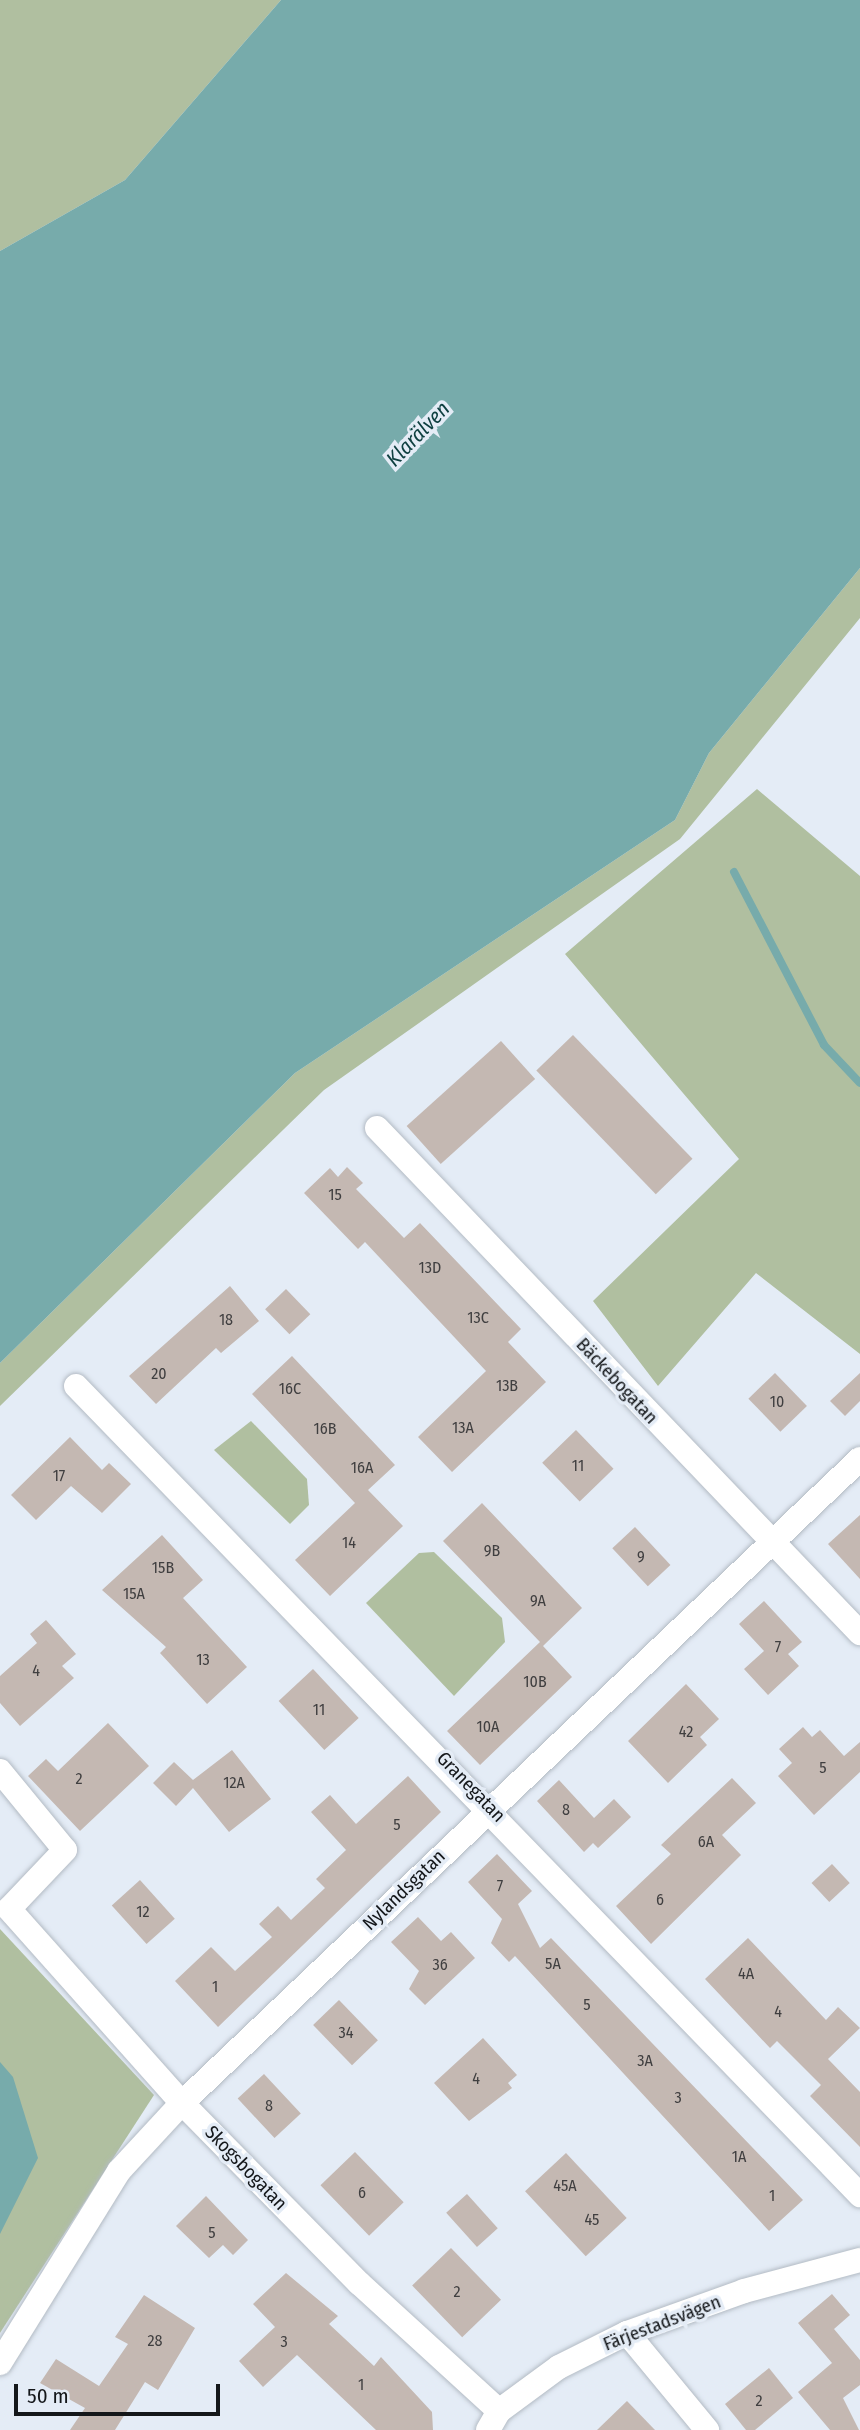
<!DOCTYPE html>
<meta charset="utf-8">
<style>
body{margin:0}
#map{position:relative;width:860px;height:2430px;overflow:hidden;background:#e4ecf6;font-family:"Fira Sans Condensed",sans-serif}
div>[style]{position:absolute}
.green>*{inset:0;background:#b0bfa0}
.water>*{inset:0;background:#77abab}
.stream>*{height:8px;margin:-4px;padding:0 4px;transform-origin:4px;border-radius:4px;background:#77abab}
.building>*{inset:0;background:#c4b8b2;transform-origin:0 0}
.roads{filter:drop-shadow(0 0 2px #b3bbc4) drop-shadow(0 0 2px #b3bbc4)}
.minor>*{height:24px;margin:-12px;padding:0 12px;transform-origin:12px;border-radius:12px;background:#fff}
span{translate:-50% -50%;white-space:nowrap;text-align:center;line-height:1.15;-webkit-text-stroke:7px #e4ecf6;paint-order:stroke}
.number-label{font-size:16px;color:#403f40}
.number-label span{-webkit-text-stroke-width:0}
.street-label{font-size:19px;color:#14171a}
.water-label{font-size:21px;color:#0f4041;font-style:italic}
.scale{position:absolute;left:14px;top:2384px;width:206px;height:32px;box-sizing:border-box;border:4px solid #14171a;border-top:0;padding-left:9px;font-size:21px;line-height:24px;white-space:nowrap;color:#14171a;-webkit-text-stroke:5px #e4ecf6;paint-order:stroke}
</style>
<div id="map">
<div class="green">
<div style="clip-path:polygon(0 0,281px 0,125px 180px,0 251px)"></div>
<div style="clip-path:polygon(860px 568px,860px 618px,680px 839px,324px 1090px,0 1406px,0 1363px,295px 1073px,675px 820px,709px 753px)"></div>
<div style="clip-path:polygon(757px 789px,860px 876px,860px 1354px,756px 1273px,658px 1386px,593px 1301px,739px 1159px,565px 954px)"></div>
<div style="clip-path:polygon(251px 1421px,307px 1479px,309px 1505px,290px 1524px,214px 1450px)"></div>
<div style="clip-path:polygon(434px 1552px,502px 1618px,505px 1642px,454px 1696px,366px 1603px,419px 1553px)"></div>
<div style="clip-path:polygon(0 1929px,154px 2095px,0 2333px)"></div>
</div>
<div class="water">
<div style="clip-path:polygon(281px 0,860px 0,860px 568px,709px 753px,675px 820px,295px 1073px,0 1363px,0 251px,125px 180px)"></div>
<div style="clip-path:polygon(0 2062px,13px 2077px,38px 2158px,0 2234px)"></div>
</div>
<div class="stream">
<div style="left:734px;top:872px;width:195px;rotate:62.5deg"></div>
<div style="left:824px;top:1045px;width:52px;rotate:46.5deg"></div>
</div>
<div class="building">
<div style="left:573px;top:1035px;width:172px;height:51px;rotate:46deg"></div>
<div style="left:501px;top:1041px;width:51px;height:127px;rotate:48deg"></div>
<div style="clip-path:polygon(347px 1167px,363px 1183px,356px 1189px,404px 1238px,420px 1223px,521px 1329px,508px 1342px,546px 1382px,452px 1472px,418px 1437px,486px 1371px,365px 1242px,358px 1249px,304px 1193px,330px 1168px,338px 1177px)"></div>
<div style="clip-path:polygon(230px 1286px,259px 1321px,221px 1353px,216px 1348px,156px 1404px,129px 1376px)"></div>
<div style="left:286px;top:1289px;width:35px;height:29px;rotate:46deg"></div>
<div style="clip-path:polygon(292px 1356px,395px 1465px,368px 1490px,403px 1526px,330px 1596px,295px 1560px,355px 1503px,252px 1394px)"></div>
<div style="left:775px;top:1373px;width:46px;height:37px;rotate:46deg"></div>
<div style="clip-path:polygon(860px 1373px,860px 1401px,845px 1416px,830px 1401px)"></div>
<div style="left:576px;top:1430px;width:54px;height:47px;rotate:46deg"></div>
<div style="clip-path:polygon(70px 1437px,102px 1470px,109px 1463px,131px 1484px,102px 1513px,71px 1486px,36px 1520px,11px 1495px)"></div>
<div style="clip-path:polygon(482px 1503px,582px 1608px,543px 1646px,572px 1677px,480px 1765px,447px 1731px,540px 1642px,443px 1541px)"></div>
<div style="clip-path:polygon(860px 1515px,860px 1579px,828px 1544px)"></div>
<div style="left:635px;top:1527px;width:52px;height:31px;rotate:47deg"></div>
<div style="clip-path:polygon(162px 1535px,203px 1580px,183px 1598px,247px 1667px,207px 1704px,160px 1653px,166px 1647px,102px 1590px)"></div>
<div style="clip-path:polygon(764px 1601px,802px 1642px,788px 1654px,799px 1666px,768px 1695px,744px 1669px,764px 1651px,739px 1624px)"></div>
<div style="clip-path:polygon(46px 1620px,76px 1654px,62px 1666px,74px 1678px,20px 1726px,0 1703px,0 1676px,37px 1643px,30px 1634px)"></div>
<div style="left:313px;top:1669px;width:67px;height:47px;rotate:47deg"></div>
<div style="clip-path:polygon(686px 1684px,719px 1719px,700px 1737px,707px 1745px,668px 1783px,628px 1741px)"></div>
<div style="clip-path:polygon(108px 1723px,149px 1766px,80px 1831px,28px 1776px,46px 1759px,58px 1771px)"></div>
<div style="clip-path:polygon(803px 1727px,812px 1737px,820px 1730px,844px 1756px,860px 1742px,860px 1772px,814px 1815px,778px 1776px,792px 1763px,779px 1749px)"></div>
<div style="clip-path:polygon(232px 1750px,271px 1799px,229px 1832px,193px 1788px,176px 1806px,153px 1783px,174px 1762px,193px 1780px)"></div>
<div style="clip-path:polygon(408px 1776px,441px 1812px,218px 2027px,175px 1981px,211px 1947px,235px 1971px,272px 1937px,259px 1924px,278px 1906px,291px 1920px,325px 1888px,316px 1879px,346px 1850px,311px 1812px,330px 1795px,356px 1824px)"></div>
<div style="clip-path:polygon(732px 1778px,756px 1803px,722px 1835px,741px 1855px,651px 1944px,616px 1906px,671px 1854px,661px 1845px)"></div>
<div style="clip-path:polygon(559px 1780px,594px 1818px,614px 1799px,631px 1817px,598px 1848px,593px 1843px,584px 1852px,537px 1801px)"></div>
<div style="clip-path:polygon(497px 1854px,532px 1891px,518px 1904px,540px 1948px,551px 1938px,803px 2200px,769px 2231px,515px 1956px,509px 1962px,491px 1943px,502px 1919px,468px 1882px)"></div>
<div style="left:832px;top:1864px;width:26px;height:28px;rotate:47deg"></div>
<div style="left:140px;top:1880px;width:52px;height:38px;rotate:48deg"></div>
<div style="clip-path:polygon(418px 1917px,441px 1941px,451px 1932px,475px 1958px,425px 2005px,409px 1989px,419px 1971px,391px 1942px)"></div>
<div style="clip-path:polygon(748px 1938px,826px 2020px,838px 2007px,860px 2028px,828px 2059px,860px 2092px,860px 2147px,810px 2096px,821px 2085px,777px 2041px,770px 2048px,705px 1979px)"></div>
<div style="left:339px;top:2000px;width:56px;height:36px;rotate:46deg"></div>
<div style="clip-path:polygon(483px 2038px,517px 2075px,508px 2083px,512px 2088px,469px 2121px,434px 2083px)"></div>
<div style="left:264px;top:2074px;width:54px;height:36px;rotate:47deg"></div>
<div style="left:355px;top:2152px;width:70px;height:48px;rotate:46deg"></div>
<div style="left:566px;top:2153px;width:89px;height:56px;rotate:47deg"></div>
<div style="left:467px;top:2194px;width:46px;height:28px;rotate:48deg"></div>
<div style="clip-path:polygon(206px 2196px,248px 2240px,233px 2255px,223px 2245px,209px 2258px,176px 2226px)"></div>
<div style="left:451px;top:2248px;width:72px;height:54px;rotate:46deg"></div>
<div style="clip-path:polygon(286px 2273px,338px 2316px,329px 2324px,374px 2366px,381px 2357px,432px 2412px,433px 2430px,376px 2430px,297px 2355px,263px 2387px,239px 2361px,275px 2327px,253px 2304px)"></div>
<div style="clip-path:polygon(832px 2294px,850px 2315px,834px 2329px,860px 2360px,860px 2385px,843px 2398px,859px 2430px,830px 2430px,798px 2392px,832px 2363px,798px 2323px)"></div>
<div style="clip-path:polygon(144px 2295px,195px 2328px,158px 2390px,145px 2382px,115px 2430px,70px 2430px,85px 2408px,40px 2383px,56px 2359px,99px 2386px,128px 2344px,115px 2337px)"></div>
<div style="clip-path:polygon(769px 2368px,793px 2398px,755px 2430px,746px 2430px,725px 2404px)"></div>
<div style="clip-path:polygon(627px 2401px,655px 2430px,597px 2430px)"></div>
</div>
<div class="roads">
<div class="minor">
<div style="left:377px;top:1128px;width:699px;rotate:46.28deg"></div>
<div style="left:76px;top:1386px;width:1127px;rotate:45.9deg"></div>
<div style="left:0;top:1771px;width:102px;rotate:50.6deg"></div>
<div style="left:65px;top:1850px;width:81px;rotate:133.5deg"></div>
<div style="left:9px;top:1909px;width:260px;rotate:48.3deg"></div>
<div style="left:182px;top:2103px;width:252px;rotate:45.5deg"></div>
<div style="left:359px;top:2283px;width:190px;rotate:42.4deg"></div>
<div style="left:627px;top:2333px;width:126px;rotate:50.5deg"></div>
<div style="left:0;top:2363px;width:226px;rotate:-58.2deg"></div>
<div style="left:119px;top:2171px;width:93px;rotate:-47.2deg"></div>
<div style="left:182px;top:2103px;width:935px;rotate:-43.53deg"></div>
<div style="left:488px;top:2430px;width:22px;rotate:-60deg"></div>
<div style="left:499px;top:2411px;width:74px;rotate:-36.3deg"></div>
<div style="left:559px;top:2367px;width:76px;rotate:-26.6deg"></div>
<div style="left:627px;top:2333px;width:124px;rotate:-19.7deg"></div>
<div style="left:744px;top:2291px;width:120px;rotate:-15deg"></div>
</div>
</div>
<div class="number-label">
<span style="left:335px;top:1195px">15</span>
<span style="left:430px;top:1268px">13D</span>
<span style="left:478px;top:1318px">13C</span>
<span style="left:226px;top:1320px">18</span>
<span style="left:159px;top:1374px">20</span>
<span style="left:507px;top:1386px">13B</span>
<span style="left:290px;top:1389px">16C</span>
<span style="left:777px;top:1402px">10</span>
<span style="left:463px;top:1428px">13A</span>
<span style="left:325px;top:1429px">16B</span>
<span style="left:578px;top:1466px">11</span>
<span style="left:362px;top:1468px">16A</span>
<span style="left:59px;top:1476px">17</span>
<span style="left:349px;top:1543px">14</span>
<span style="left:492px;top:1551px">9B</span>
<span style="left:641px;top:1557px">9</span>
<span style="left:163px;top:1568px">15B</span>
<span style="left:134px;top:1594px">15A</span>
<span style="left:538px;top:1601px">9A</span>
<span style="left:778px;top:1647px">7</span>
<span style="left:203px;top:1660px">13</span>
<span style="left:36px;top:1671px">4</span>
<span style="left:535px;top:1682px">10B</span>
<span style="left:319px;top:1710px">11</span>
<span style="left:488px;top:1727px">10A</span>
<span style="left:686px;top:1732px">42</span>
<span style="left:823px;top:1768px">5</span>
<span style="left:79px;top:1779px">2</span>
<span style="left:234px;top:1783px">12A</span>
<span style="left:566px;top:1810px">8</span>
<span style="left:397px;top:1825px">5</span>
<span style="left:706px;top:1842px">6A</span>
<span style="left:500px;top:1886px">7</span>
<span style="left:660px;top:1900px">6</span>
<span style="left:143px;top:1912px">12</span>
<span style="left:553px;top:1964px">5A</span>
<span style="left:440px;top:1965px">36</span>
<span style="left:746px;top:1974px">4A</span>
<span style="left:215px;top:1987px">1</span>
<span style="left:587px;top:2005px">5</span>
<span style="left:778px;top:2012px">4</span>
<span style="left:346px;top:2033px">34</span>
<span style="left:645px;top:2061px">3A</span>
<span style="left:476px;top:2079px">4</span>
<span style="left:678px;top:2098px">3</span>
<span style="left:269px;top:2106px">8</span>
<span style="left:739px;top:2157px">1A</span>
<span style="left:565px;top:2186px">45A</span>
<span style="left:362px;top:2193px">6</span>
<span style="left:772px;top:2196px">1</span>
<span style="left:592px;top:2220px">45</span>
<span style="left:212px;top:2233px">5</span>
<span style="left:457px;top:2292px">2</span>
<span style="left:155px;top:2341px">28</span>
<span style="left:284px;top:2342px">3</span>
<span style="left:361px;top:2385px">1</span>
<span style="left:759px;top:2401px">2</span>
</div>
<div class="street-label">
<span style="left:617px;top:1381px;rotate:47deg">Bäckebogatan</span>
<span style="left:471px;top:1787px;rotate:46deg">Granegatan</span>
<span style="left:404px;top:1890px;rotate:-44deg">Nylandsgatan</span>
<span style="left:246px;top:2168px;rotate:46deg">Skogsbogatan</span>
<span style="left:662px;top:2323px;rotate:-21deg">Färjestadsvägen</span>
</div>
<div class="water-label">
<span style="left:418px;top:434px;rotate:-46deg">Klarälven</span>
</div>
<div class="scale">50 m</div>
</div>
